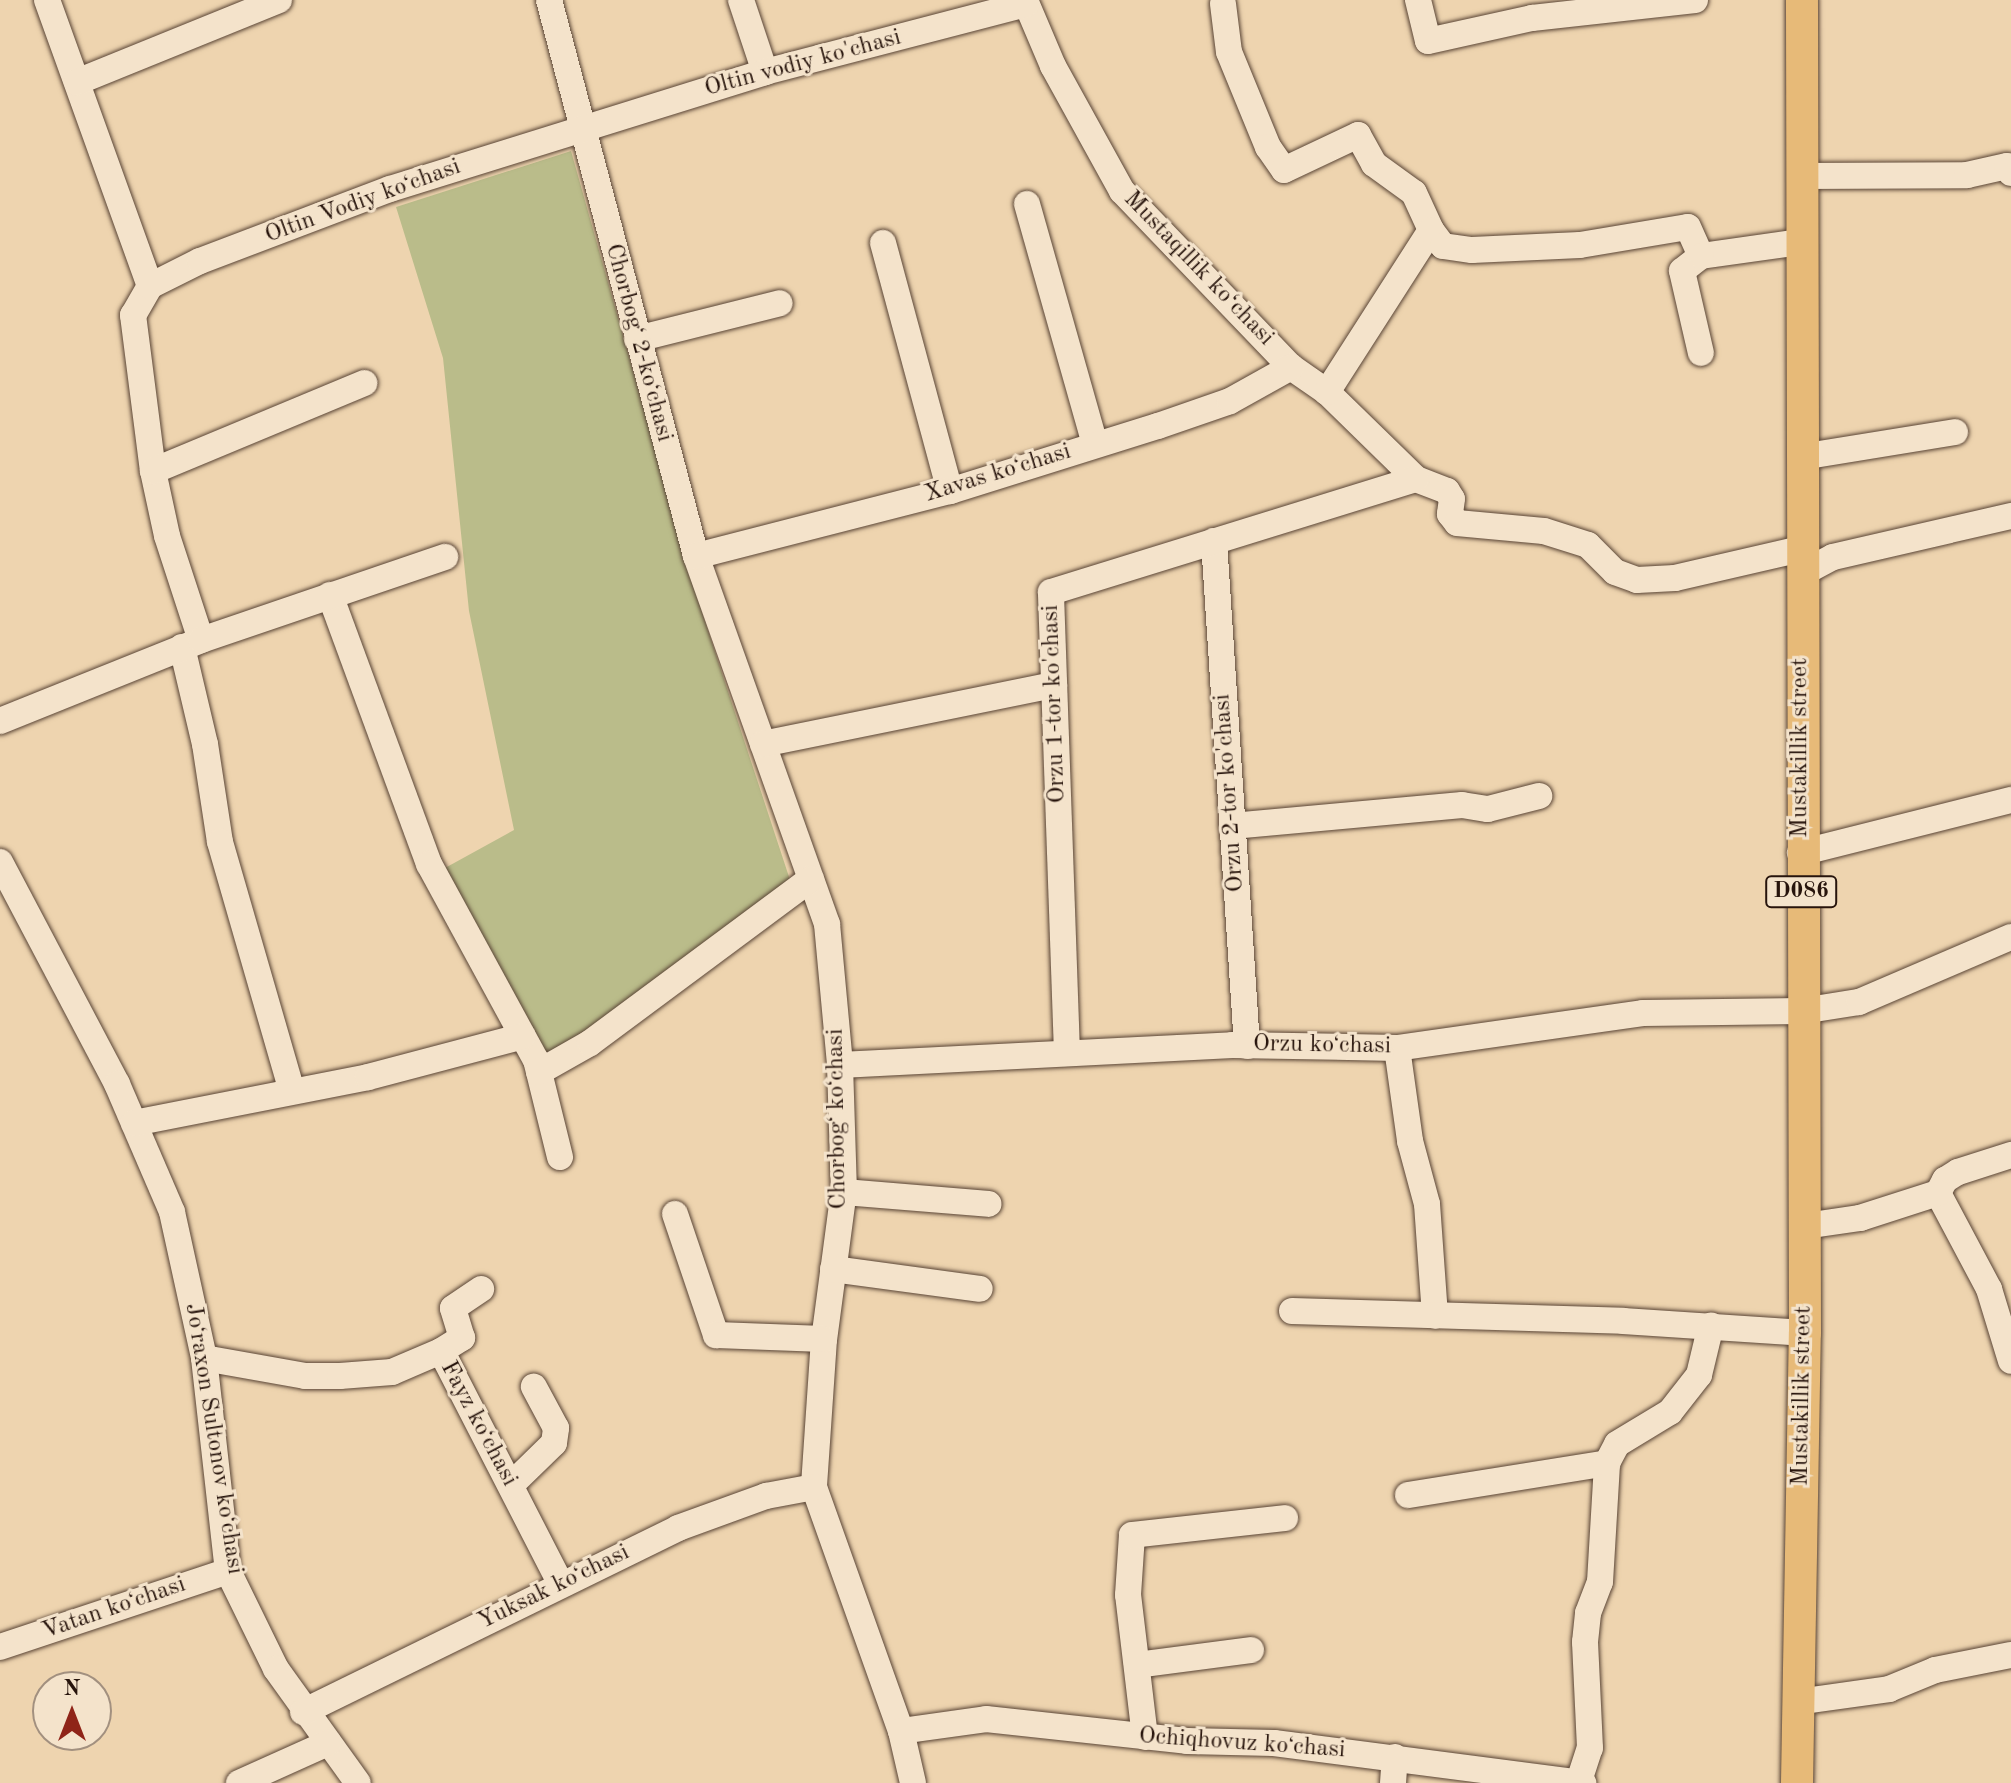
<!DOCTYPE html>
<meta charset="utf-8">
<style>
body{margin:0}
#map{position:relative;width:2011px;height:1783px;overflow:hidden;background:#eed4af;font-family:"Old Standard TT",serif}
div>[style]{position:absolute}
.green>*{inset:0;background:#babc8a}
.roads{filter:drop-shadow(0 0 2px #594435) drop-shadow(0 0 2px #594435)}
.minor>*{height:26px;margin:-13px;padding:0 13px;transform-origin:13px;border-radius:13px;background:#f4e3cb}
.major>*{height:32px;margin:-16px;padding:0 16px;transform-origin:16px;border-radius:16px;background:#e7ba78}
span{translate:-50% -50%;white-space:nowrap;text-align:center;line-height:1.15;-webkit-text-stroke:6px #f4e3cb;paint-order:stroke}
.shield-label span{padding:2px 6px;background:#f4e3cb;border:2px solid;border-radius:6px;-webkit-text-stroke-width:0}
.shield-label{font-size:22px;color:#27140c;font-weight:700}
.street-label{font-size:24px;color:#27140c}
.north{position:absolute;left:32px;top:1671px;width:80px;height:80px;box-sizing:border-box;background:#f4e3cb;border:2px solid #a2907f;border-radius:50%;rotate:0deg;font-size:22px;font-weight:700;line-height:32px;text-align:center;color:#27140c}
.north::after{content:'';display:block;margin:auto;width:28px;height:36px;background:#8f2418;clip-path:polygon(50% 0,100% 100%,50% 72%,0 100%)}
</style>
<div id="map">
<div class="green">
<div style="clip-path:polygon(571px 151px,695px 591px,792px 886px,545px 1064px,445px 868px,514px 830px,469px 611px,443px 358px,396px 207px)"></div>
</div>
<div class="roads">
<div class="minor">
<div style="left:47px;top:0;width:304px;rotate:70.2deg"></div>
<div style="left:150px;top:286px;width:34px;rotate:120deg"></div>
<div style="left:133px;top:315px;width:157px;rotate:82.7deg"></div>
<div style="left:153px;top:471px;width:66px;rotate:77.8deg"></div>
<div style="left:167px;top:536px;width:109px;rotate:71.9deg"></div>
<div style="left:549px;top:0;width:575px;rotate:75.19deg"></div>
<div style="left:696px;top:556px;width:391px;rotate:70.4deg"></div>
<div style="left:827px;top:924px;width:142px;rotate:84.7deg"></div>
<div style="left:840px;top:1065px;width:125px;rotate:88.2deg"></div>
<div style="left:844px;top:1190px;width:150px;rotate:97.6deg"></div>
<div style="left:824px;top:1339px;width:148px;rotate:93.9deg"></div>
<div style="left:814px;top:1487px;width:259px;rotate:70.4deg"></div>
<div style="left:901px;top:1731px;width:53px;rotate:77deg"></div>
<div style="left:741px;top:0;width:76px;rotate:71.6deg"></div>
<div style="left:1025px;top:0;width:72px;rotate:67deg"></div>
<div style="left:1053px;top:66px;width:143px;rotate:61.1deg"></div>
<div style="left:1122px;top:191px;width:244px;rotate:46.2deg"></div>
<div style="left:1291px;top:367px;width:44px;rotate:34.8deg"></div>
<div style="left:1327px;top:392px;width:124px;rotate:44.3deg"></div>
<div style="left:1416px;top:479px;width:33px;rotate:21deg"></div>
<div style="left:1447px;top:491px;width:9px;rotate:58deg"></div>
<div style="left:1452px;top:499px;width:15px;rotate:98deg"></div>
<div style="left:1450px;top:514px;width:11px;rotate:52deg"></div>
<div style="left:1457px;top:523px;width:87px;rotate:5.3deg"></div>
<div style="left:1544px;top:531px;width:46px;rotate:17.7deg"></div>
<div style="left:1588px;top:545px;width:38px;rotate:45deg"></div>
<div style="left:1615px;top:572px;width:23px;rotate:20deg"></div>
<div style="left:1637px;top:580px;width:38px;rotate:-3deg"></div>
<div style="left:1675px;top:578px;width:129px;rotate:-13deg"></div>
<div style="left:1418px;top:0;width:42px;rotate:76.3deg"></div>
<div style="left:1428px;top:41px;width:107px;rotate:-12.5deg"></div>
<div style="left:1532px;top:18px;width:164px;rotate:-6.3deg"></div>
<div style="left:1223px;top:4px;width:48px;rotate:82.9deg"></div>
<div style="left:1229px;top:52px;width:103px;rotate:67.7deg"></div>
<div style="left:1268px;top:147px;width:28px;rotate:55deg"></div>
<div style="left:1284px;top:170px;width:82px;rotate:-25.3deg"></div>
<div style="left:1358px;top:135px;width:33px;rotate:61deg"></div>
<div style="left:1374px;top:164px;width:49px;rotate:35.9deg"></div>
<div style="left:1414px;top:193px;width:41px;rotate:65.3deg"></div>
<div style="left:1431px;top:230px;width:193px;rotate:122.7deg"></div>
<div style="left:77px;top:82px;width:218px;rotate:-22.1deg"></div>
<div style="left:1801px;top:176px;width:166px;rotate:-0.3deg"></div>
<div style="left:1967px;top:175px;width:41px;rotate:-12.7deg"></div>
<div style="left:2007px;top:166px;width:8px;rotate:60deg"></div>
<div style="left:1027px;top:204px;width:250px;rotate:74.2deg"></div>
<div style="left:1431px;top:230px;width:20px;rotate:53deg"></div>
<div style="left:1443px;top:246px;width:29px;rotate:8deg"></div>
<div style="left:1472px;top:250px;width:108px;rotate:-2.7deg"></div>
<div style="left:1580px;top:245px;width:109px;rotate:-9.5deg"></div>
<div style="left:1688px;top:227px;width:32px;rotate:66deg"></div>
<div style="left:1701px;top:256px;width:101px;rotate:-8deg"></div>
<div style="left:883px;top:243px;width:257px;rotate:74.9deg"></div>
<div style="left:1701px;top:256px;width:24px;rotate:142deg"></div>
<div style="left:1682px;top:271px;width:84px;rotate:77deg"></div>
<div style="left:150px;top:286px;width:56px;rotate:-26.6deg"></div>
<div style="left:200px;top:261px;width:203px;rotate:-20.8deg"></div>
<div style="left:390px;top:189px;width:393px;rotate:-17.3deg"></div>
<div style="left:765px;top:72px;width:270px;rotate:-14.6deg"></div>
<div style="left:637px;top:339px;width:147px;rotate:-14.1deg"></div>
<div style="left:1801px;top:457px;width:156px;rotate:-9.2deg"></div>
<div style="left:153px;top:471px;width:229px;rotate:-22.6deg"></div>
<div style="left:1214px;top:541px;width:506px;rotate:86.26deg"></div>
<div style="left:696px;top:556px;width:262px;rotate:-14.4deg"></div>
<div style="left:950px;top:491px;width:218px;rotate:-17.4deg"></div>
<div style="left:1158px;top:426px;width:76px;rotate:-19.1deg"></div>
<div style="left:1230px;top:401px;width:70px;rotate:-29.1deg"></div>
<div style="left:1801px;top:574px;width:36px;rotate:-28deg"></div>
<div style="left:1833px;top:557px;width:183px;rotate:-13deg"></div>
<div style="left:330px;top:595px;width:287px;rotate:69.8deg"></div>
<div style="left:429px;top:864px;width:223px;rotate:61.4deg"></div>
<div style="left:536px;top:1060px;width:100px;rotate:76.1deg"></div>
<div style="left:182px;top:647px;width:100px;rotate:76.7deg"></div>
<div style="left:205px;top:744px;width:99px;rotate:81.3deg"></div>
<div style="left:220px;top:842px;width:256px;rotate:73.9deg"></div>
<div style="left:0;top:721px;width:217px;rotate:-21.9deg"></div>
<div style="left:201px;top:640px;width:258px;rotate:-18.8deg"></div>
<div style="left:763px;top:744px;width:297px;rotate:-11.5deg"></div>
<div style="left:1232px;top:826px;width:231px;rotate:-5.2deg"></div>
<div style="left:1462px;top:805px;width:26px;rotate:9deg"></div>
<div style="left:1488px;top:809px;width:53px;rotate:-14.3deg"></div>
<div style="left:1800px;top:853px;width:218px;rotate:-14.1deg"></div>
<div style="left:0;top:862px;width:251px;rotate:62.2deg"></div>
<div style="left:117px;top:1084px;width:139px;rotate:66.7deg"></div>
<div style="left:172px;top:1212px;width:149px;rotate:77.6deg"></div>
<div style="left:204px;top:1358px;width:214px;rotate:83.6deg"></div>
<div style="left:228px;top:1571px;width:109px;rotate:63.9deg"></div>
<div style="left:276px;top:1669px;width:140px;rotate:54.3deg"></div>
<div style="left:1397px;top:1048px;width:94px;rotate:82deg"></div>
<div style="left:1410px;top:1141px;width:65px;rotate:74.9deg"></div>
<div style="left:1427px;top:1204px;width:112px;rotate:85.9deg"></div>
<div style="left:1067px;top:1053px;width:461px;rotate:-92deg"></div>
<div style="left:1051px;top:592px;width:382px;rotate:-17.2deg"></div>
<div style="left:840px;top:1065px;width:393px;rotate:-2.9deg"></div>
<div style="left:1232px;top:1045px;width:165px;rotate:1deg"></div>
<div style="left:1397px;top:1048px;width:248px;rotate:-8.1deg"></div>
<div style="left:1643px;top:1013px;width:159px;rotate:-0.7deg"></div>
<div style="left:1802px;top:1011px;width:58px;rotate:-9deg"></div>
<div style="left:1859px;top:1002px;width:165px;rotate:-23.2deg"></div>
<div style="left:539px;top:1072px;width:59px;rotate:-29.6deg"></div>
<div style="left:590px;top:1043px;width:275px;rotate:-36.6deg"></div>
<div style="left:134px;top:1123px;width:238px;rotate:-11.1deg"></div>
<div style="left:368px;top:1077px;width:160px;rotate:-14.8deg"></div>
<div style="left:844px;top:1192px;width:145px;rotate:4.7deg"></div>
<div style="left:1938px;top:1193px;width:109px;rotate:62deg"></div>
<div style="left:1989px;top:1289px;width:75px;rotate:73deg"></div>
<div style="left:1938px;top:1193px;width:15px;rotate:-62deg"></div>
<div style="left:1945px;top:1180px;width:15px;rotate:-32deg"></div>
<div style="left:1958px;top:1172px;width:56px;rotate:-17.8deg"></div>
<div style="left:675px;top:1214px;width:128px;rotate:71.3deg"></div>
<div style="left:716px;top:1335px;width:108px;rotate:2.1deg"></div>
<div style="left:1805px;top:1226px;width:56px;rotate:-8.3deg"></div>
<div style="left:1860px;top:1218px;width:82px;rotate:-17.8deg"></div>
<div style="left:833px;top:1269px;width:148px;rotate:7.7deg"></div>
<div style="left:1292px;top:1311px;width:331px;rotate:1.7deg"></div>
<div style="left:1623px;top:1321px;width:182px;rotate:3.8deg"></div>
<div style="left:441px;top:1351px;width:25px;rotate:-32deg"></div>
<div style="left:462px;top:1338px;width:31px;rotate:-107deg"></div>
<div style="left:453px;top:1308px;width:34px;rotate:-34deg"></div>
<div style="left:204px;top:1358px;width:103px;rotate:10.1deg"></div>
<div style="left:305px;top:1376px;width:35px"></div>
<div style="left:340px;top:1376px;width:52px;rotate:-4.4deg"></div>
<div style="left:392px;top:1372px;width:53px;rotate:-23.2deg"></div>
<div style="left:441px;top:1351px;width:262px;rotate:62.8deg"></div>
<div style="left:511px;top:1485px;width:60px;rotate:-44.3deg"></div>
<div style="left:554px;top:1443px;width:15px;rotate:-82deg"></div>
<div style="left:556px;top:1428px;width:47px;rotate:-118.2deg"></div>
<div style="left:1408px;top:1495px;width:202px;rotate:-9.1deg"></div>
<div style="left:0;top:1647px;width:240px;rotate:-18.4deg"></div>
<div style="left:1137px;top:1665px;width:115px;rotate:-7.5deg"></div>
<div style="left:1797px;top:1702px;width:93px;rotate:-8deg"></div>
<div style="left:1889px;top:1689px;width:50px;rotate:-22.4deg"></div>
<div style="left:1935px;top:1670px;width:77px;rotate:-11.2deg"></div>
<div style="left:303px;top:1712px;width:418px;rotate:-26.1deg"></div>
<div style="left:678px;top:1528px;width:94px;rotate:-20deg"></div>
<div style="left:766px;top:1496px;width:49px;rotate:-10.6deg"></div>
<div style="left:901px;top:1731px;width:86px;rotate:-8deg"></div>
<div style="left:986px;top:1719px;width:202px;rotate:6.2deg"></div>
<div style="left:1187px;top:1741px;width:87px;rotate:1.3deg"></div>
<div style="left:1274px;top:1743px;width:312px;rotate:7.4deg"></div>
<div style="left:1145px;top:1737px;width:143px;rotate:-96.8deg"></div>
<div style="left:1128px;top:1595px;width:60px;rotate:-86.2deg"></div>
<div style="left:1132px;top:1535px;width:154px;rotate:-6.3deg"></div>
<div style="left:1579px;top:1781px;width:35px;rotate:-72deg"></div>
<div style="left:1590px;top:1748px;width:106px;rotate:-92.7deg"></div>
<div style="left:1585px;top:1642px;width:29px;rotate:-84deg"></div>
<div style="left:1588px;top:1613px;width:33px;rotate:-69deg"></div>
<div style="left:1600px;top:1582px;width:119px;rotate:-86.6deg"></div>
<div style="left:1607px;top:1463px;width:21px;rotate:-62deg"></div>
<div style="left:1617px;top:1444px;width:62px;rotate:-31.1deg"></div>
<div style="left:1670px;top:1412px;width:47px;rotate:-51.9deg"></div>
<div style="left:1699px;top:1375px;width:51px;rotate:-76.5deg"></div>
<div style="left:239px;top:1783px;width:98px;rotate:-24.2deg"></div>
<div style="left:1393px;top:1783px;width:26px;rotate:-86deg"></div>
</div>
<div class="major">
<div style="left:1797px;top:1783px;width:450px;rotate:-89deg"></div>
<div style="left:1805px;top:1333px;width:1333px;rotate:-90.13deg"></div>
</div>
</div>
<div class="shield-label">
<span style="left:1801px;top:892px">D086</span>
</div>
<div class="street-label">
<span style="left:803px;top:64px;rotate:-15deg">Oltin vodiy ko'chasi</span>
<span style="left:363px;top:202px;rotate:-20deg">Oltin Vodiy koʻchasi</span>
<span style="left:1198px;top:269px;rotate:46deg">Mustaqillik ko‘chasi</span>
<span style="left:638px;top:343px;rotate:75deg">Chorbogʻ 2-koʻchasi</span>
<span style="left:998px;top:474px;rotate:-17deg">Xavas koʻchasi</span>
<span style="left:1055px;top:704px;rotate:-92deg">Orzu 1-tor ko'chasi</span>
<span style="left:1801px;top:748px;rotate:-90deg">Mustakillik street</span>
<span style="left:1230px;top:793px;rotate:-94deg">Orzu 2-tor ko'chasi</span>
<span style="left:1322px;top:1046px;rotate:1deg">Orzu koʻchasi</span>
<span style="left:838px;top:1119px;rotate:-91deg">Chorbogʻ koʻchasi</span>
<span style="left:1803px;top:1396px;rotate:-89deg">Mustakillik street</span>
<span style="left:478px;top:1424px;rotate:62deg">Fayz koʻchasi</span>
<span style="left:213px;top:1439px;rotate:81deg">Joʻraxon Sultonov koʻchasi</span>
<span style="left:554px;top:1588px;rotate:-26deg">Yuksak koʻchasi</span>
<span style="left:114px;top:1609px;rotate:-19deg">Vatan koʻchasi</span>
<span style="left:1242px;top:1744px;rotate:4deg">Ochiqhovuz koʻchasi</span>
</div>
<div class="north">N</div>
</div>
